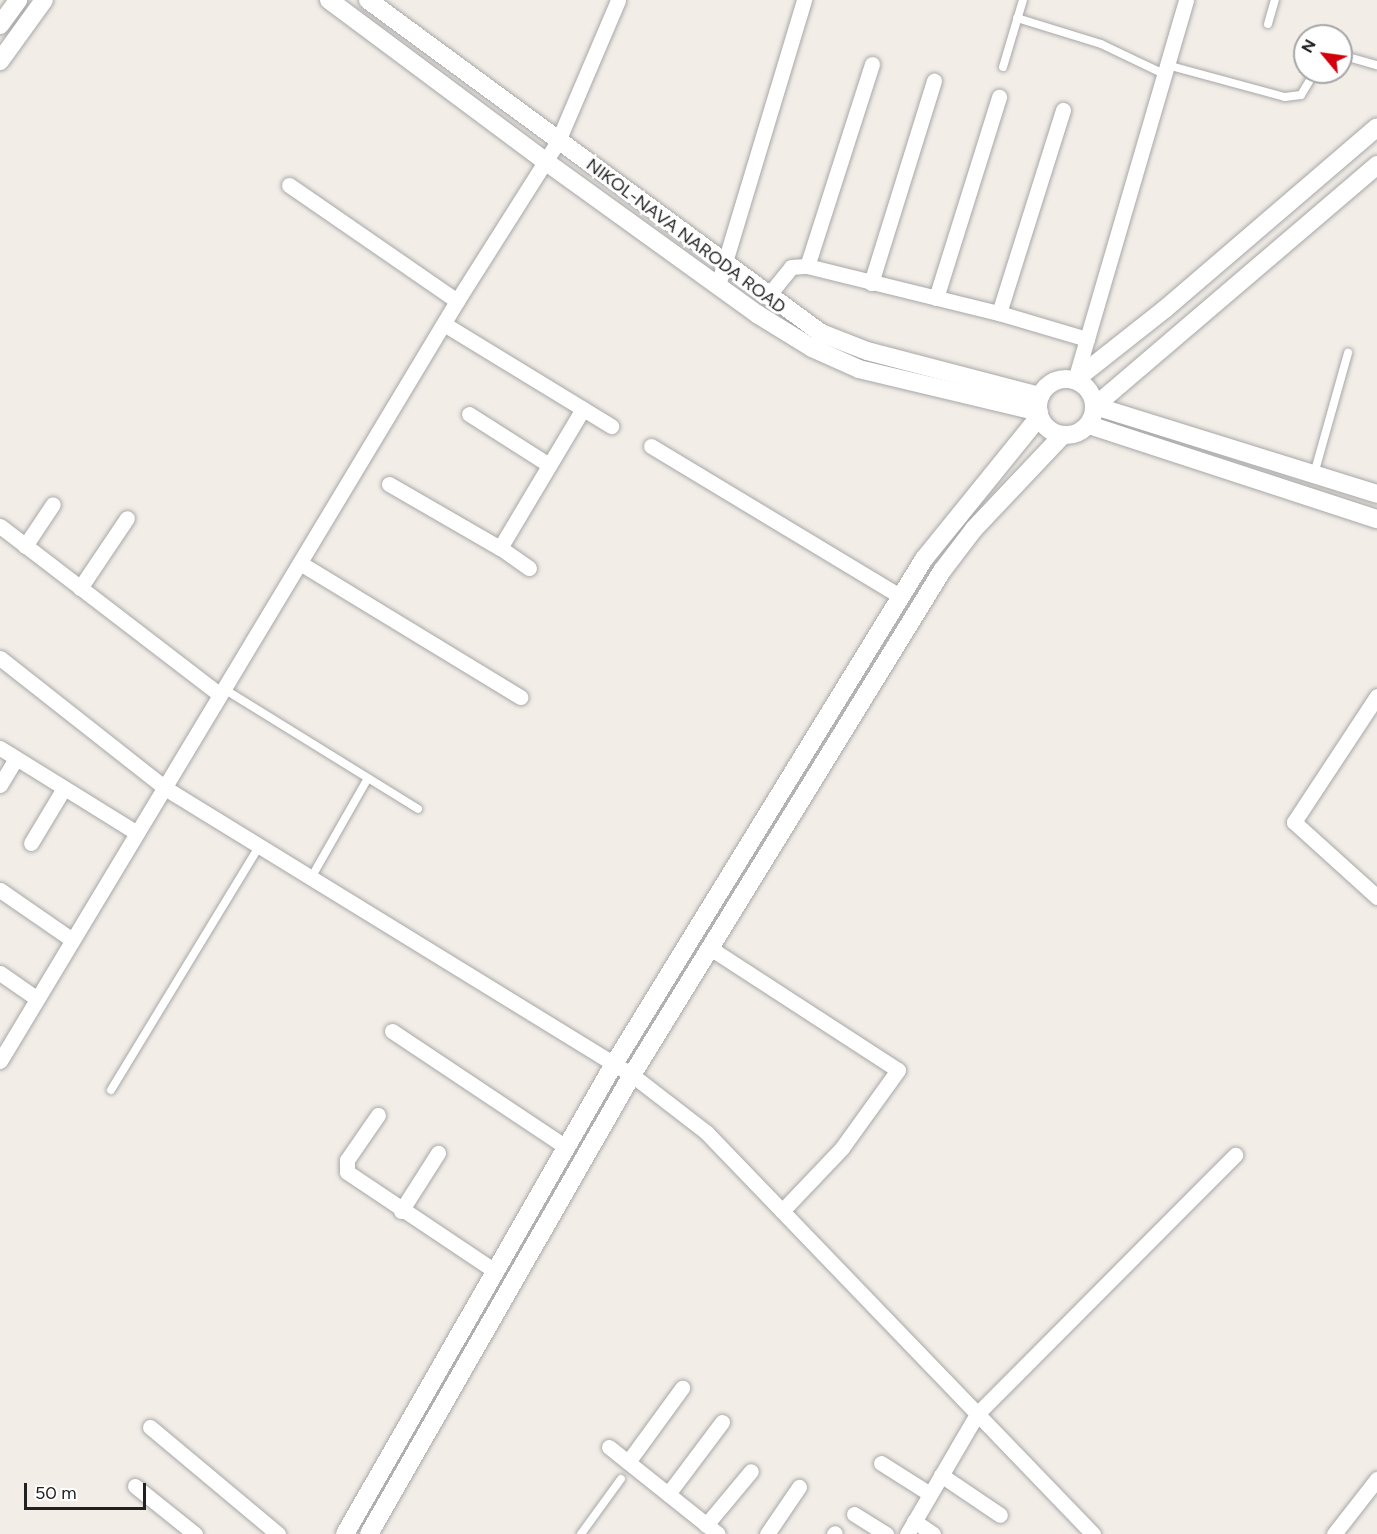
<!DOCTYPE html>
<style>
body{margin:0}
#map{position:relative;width:1377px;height:1534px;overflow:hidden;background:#f2ede7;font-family:Figtree,sans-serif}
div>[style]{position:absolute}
.roads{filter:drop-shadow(0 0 2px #a8a8a8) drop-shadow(0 0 2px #a8a8a8)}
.service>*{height:8px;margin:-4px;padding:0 4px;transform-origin:4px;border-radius:4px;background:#fff}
.minor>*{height:15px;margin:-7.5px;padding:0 7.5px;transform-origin:7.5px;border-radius:7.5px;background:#fff}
.tertiary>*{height:18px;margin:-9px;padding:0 9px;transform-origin:9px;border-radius:9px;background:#fff}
.tertiary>.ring{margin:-9px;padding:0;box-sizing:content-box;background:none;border:18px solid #fff;border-radius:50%}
span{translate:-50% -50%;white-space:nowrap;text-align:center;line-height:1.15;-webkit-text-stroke:6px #fff;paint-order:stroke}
.street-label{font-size:18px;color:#212121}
.north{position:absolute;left:1293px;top:24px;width:60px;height:60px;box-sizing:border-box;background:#fff;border:2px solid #a6a6a6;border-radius:50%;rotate:299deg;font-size:16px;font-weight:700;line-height:24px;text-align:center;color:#212121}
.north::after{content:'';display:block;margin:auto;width:21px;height:27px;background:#d1000a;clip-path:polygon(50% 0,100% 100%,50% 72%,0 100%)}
.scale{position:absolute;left:24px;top:1483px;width:122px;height:27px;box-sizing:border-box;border:3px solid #212121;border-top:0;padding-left:8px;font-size:18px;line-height:21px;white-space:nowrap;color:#212121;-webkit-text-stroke:4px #fff;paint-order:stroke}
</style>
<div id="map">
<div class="roads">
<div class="service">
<div style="left:1017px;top:18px;width:88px;rotate:17.2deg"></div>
<div style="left:1101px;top:44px;width:70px;rotate:25.5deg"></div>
<div style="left:1268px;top:24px;width:25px;rotate:-74deg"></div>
<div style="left:1341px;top:55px;width:37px;rotate:16deg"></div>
<div style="left:1167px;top:65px;width:122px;rotate:15.2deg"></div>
<div style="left:1285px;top:97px;width:16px;rotate:-7deg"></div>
<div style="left:1301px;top:95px;width:27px;rotate:-59deg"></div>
<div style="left:1003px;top:67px;width:70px;rotate:-73.4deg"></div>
<div style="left:1314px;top:474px;width:126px;rotate:-74.3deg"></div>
<div style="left:224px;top:689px;width:228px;rotate:31.7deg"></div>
<div style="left:311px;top:878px;width:115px;rotate:-60.3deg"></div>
<div style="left:111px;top:1090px;width:285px;rotate:-58.7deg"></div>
<div style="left:581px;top:1534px;width:68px;rotate:-54deg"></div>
</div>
<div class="minor">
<div style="left:872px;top:64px;width:212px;rotate:107.8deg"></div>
<div style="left:807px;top:266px;width:198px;rotate:13.8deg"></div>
<div style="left:999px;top:313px;width:92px;rotate:16.5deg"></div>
<div style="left:289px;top:185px;width:204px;rotate:34.6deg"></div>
<div style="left:871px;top:283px;width:212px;rotate:-72.7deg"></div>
<div style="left:718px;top:285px;width:298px;rotate:-73.2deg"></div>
<div style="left:767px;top:297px;width:38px;rotate:-51deg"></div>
<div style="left:791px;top:267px;width:16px;rotate:-4deg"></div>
<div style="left:936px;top:298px;width:211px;rotate:-72.6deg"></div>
<div style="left:999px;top:313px;width:213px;rotate:-72.5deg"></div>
<div style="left:444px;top:324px;width:196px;rotate:31.4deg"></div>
<div style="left:1075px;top:380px;width:396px;rotate:-73.7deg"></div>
<div style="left:469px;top:414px;width:95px;rotate:32.5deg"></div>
<div style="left:651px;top:446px;width:292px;rotate:31.1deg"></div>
<div style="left:389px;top:484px;width:128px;rotate:30deg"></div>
<div style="left:0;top:526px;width:277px;rotate:37.5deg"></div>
<div style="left:25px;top:546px;width:50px;rotate:-56.3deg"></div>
<div style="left:300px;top:563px;width:258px;rotate:31.3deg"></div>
<div style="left:529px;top:568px;width:35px;rotate:-145deg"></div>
<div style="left:500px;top:548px;width:162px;rotate:-59.2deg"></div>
<div style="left:80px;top:588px;width:84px;rotate:-56.1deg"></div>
<div style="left:0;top:658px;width:210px;rotate:38.2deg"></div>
<div style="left:165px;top:788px;width:548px;rotate:31.57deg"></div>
<div style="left:632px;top:1075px;width:93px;rotate:37.6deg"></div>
<div style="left:706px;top:1132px;width:558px;rotate:46.09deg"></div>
<div style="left:1377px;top:696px;width:151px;rotate:123.4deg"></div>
<div style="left:1294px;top:822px;width:112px;rotate:42.1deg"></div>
<div style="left:0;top:748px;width:161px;rotate:31.8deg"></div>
<div style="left:0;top:785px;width:31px;rotate:-59deg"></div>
<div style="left:31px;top:843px;width:64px;rotate:-59deg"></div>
<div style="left:0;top:890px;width:86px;rotate:34.6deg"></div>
<div style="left:710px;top:948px;width:224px;rotate:33deg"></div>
<div style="left:898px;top:1070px;width:96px;rotate:125.7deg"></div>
<div style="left:842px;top:1148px;width:87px;rotate:133.6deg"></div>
<div style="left:0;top:973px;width:44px;rotate:34.8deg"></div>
<div style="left:392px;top:1031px;width:209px;rotate:33.7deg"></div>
<div style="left:0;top:1061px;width:887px;rotate:-58.98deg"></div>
<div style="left:457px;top:301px;width:189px;rotate:-57.7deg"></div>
<div style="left:558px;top:141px;width:153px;rotate:-66.9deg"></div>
<div style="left:378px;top:1115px;width:55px;rotate:124.6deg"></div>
<div style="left:347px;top:1160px;width:12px;rotate:90deg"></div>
<div style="left:347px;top:1172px;width:178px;rotate:33.8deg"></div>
<div style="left:401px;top:1211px;width:69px;rotate:-57.5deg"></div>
<div style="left:150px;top:1427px;width:167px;rotate:39.9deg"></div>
<div style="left:609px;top:1447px;width:139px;rotate:38.6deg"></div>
<div style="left:628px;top:1462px;width:92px;rotate:-53.9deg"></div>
<div style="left:881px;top:1463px;width:58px;rotate:32.3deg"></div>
<div style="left:941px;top:1475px;width:71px;rotate:34.1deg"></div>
<div style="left:135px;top:1486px;width:77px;rotate:38.7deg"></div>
<div style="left:668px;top:1494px;width:90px;rotate:-53.1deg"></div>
<div style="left:854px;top:1514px;width:38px;rotate:32deg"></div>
<div style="left:914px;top:1521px;width:23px;rotate:34deg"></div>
<div style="left:706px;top:1525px;width:70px;rotate:-50.2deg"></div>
<div style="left:767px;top:1534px;width:57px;rotate:-55.8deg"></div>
<div style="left:834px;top:1534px;width:1px;rotate:-45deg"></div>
<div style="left:907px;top:1534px;width:139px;rotate:-59.7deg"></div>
<div style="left:977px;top:1414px;width:366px;rotate:-45.1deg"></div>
<div style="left:1334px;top:1534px;width:70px;rotate:-52deg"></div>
</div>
<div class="tertiary">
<div style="left:329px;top:0;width:269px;rotate:36.7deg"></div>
<div style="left:545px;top:161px;width:261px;rotate:35.8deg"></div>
<div style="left:757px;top:314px;width:65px;rotate:31.7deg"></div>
<div style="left:812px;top:348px;width:51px;rotate:24.1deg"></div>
<div style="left:859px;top:369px;width:185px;rotate:13.4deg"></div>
<div style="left:368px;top:0;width:562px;rotate:36.32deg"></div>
<div style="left:821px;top:333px;width:49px;rotate:21.4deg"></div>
<div style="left:867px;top:351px;width:179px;rotate:14.6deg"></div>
<div style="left:0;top:25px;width:31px;rotate:-54deg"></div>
<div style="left:0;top:61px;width:75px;rotate:-54.2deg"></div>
<div class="ring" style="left:1038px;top:379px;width:38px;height:38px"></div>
<div style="left:1075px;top:380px;width:115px;rotate:-38.3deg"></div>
<div style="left:1165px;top:309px;width:279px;rotate:-40.6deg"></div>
<div style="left:1095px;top:406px;width:371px;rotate:-40.5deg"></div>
<div style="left:1095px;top:406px;width:295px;rotate:17.3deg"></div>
<div style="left:1089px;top:425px;width:303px;rotate:18.1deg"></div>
<div style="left:345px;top:1534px;width:542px;rotate:-60.22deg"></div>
<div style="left:614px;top:1064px;width:593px;rotate:-58.46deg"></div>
<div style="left:924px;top:559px;width:183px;rotate:-51deg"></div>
<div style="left:369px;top:1534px;width:529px;rotate:-60.19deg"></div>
<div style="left:632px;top:1075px;width:592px;rotate:-58.41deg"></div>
<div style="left:942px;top:571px;width:53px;rotate:-52.7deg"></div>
<div style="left:974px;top:529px;width:129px;rotate:-46.6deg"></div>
</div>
</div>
<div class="street-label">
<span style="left:686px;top:236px;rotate:37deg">NIKOL-NAVA NARODA ROAD</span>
</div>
<div class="north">N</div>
<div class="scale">50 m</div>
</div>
